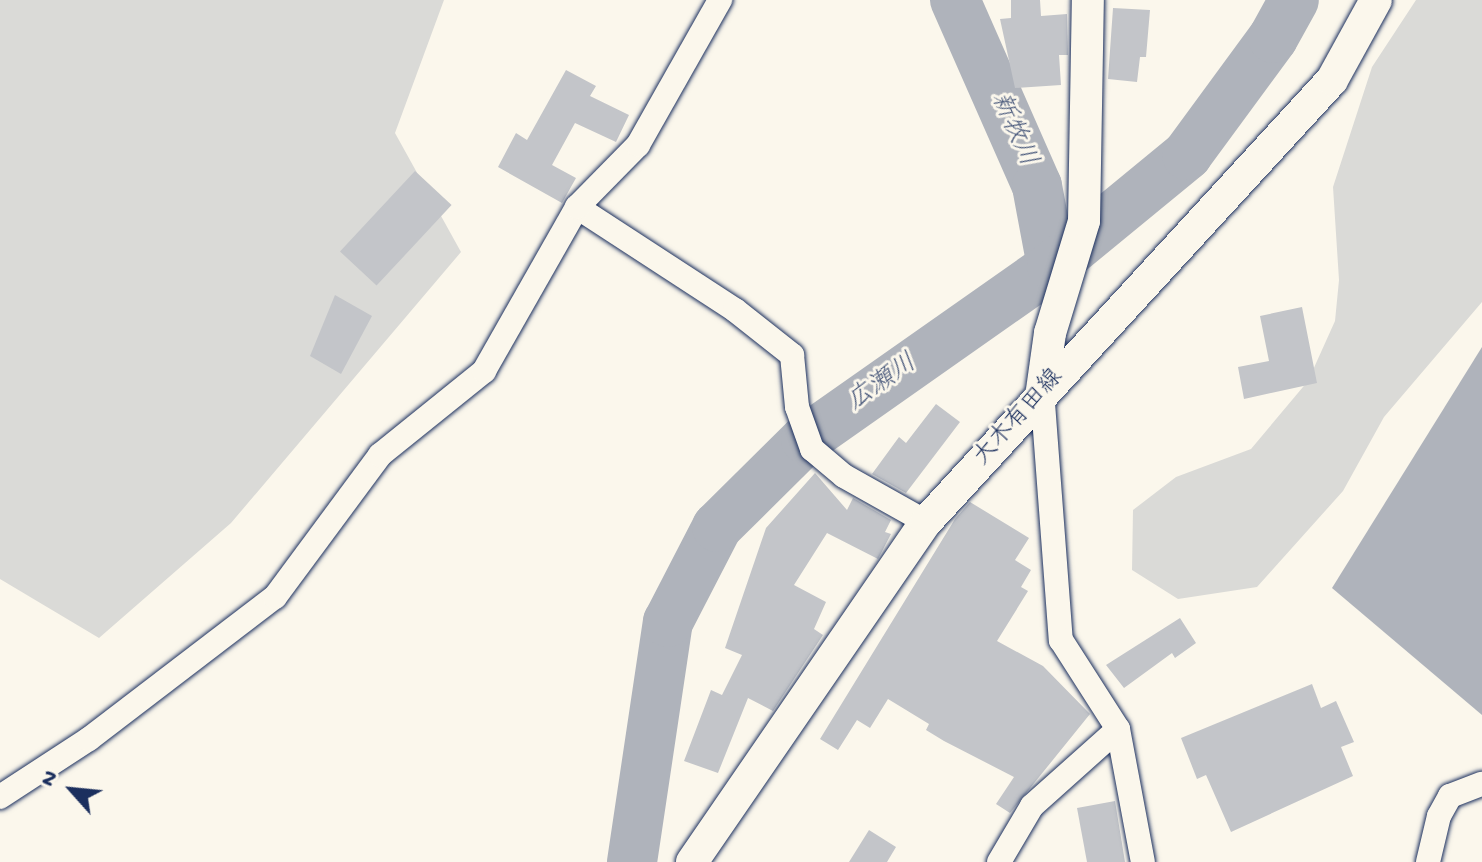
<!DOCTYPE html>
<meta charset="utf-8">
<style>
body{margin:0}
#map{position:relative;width:1482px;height:862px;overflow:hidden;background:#fbf7ec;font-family:"Gochi Hand","Klee One",sans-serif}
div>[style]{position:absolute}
.green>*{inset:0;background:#dadad7}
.water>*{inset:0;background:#afb3bb}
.river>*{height:50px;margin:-25px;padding:0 25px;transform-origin:25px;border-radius:25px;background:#afb3bb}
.building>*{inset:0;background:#c3c5c9;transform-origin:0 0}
.roads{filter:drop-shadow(0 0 2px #1b2f5e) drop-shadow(0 0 2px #1b2f5e)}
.street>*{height:24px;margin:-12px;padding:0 12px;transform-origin:12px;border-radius:12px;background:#fbf7ec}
.secondary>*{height:32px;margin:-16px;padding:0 16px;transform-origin:16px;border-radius:16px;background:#fbf7ec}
span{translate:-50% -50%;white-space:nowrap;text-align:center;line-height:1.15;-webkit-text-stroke:6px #fbf7ec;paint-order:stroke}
.street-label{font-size:24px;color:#1b2f5e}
.water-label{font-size:26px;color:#47577a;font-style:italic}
.north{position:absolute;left:32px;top:750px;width:80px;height:80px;-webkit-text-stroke:6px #fbf7ec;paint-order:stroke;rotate:297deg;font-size:22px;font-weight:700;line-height:32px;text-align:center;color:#1b2f5e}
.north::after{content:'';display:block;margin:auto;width:28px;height:36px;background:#1b2f5e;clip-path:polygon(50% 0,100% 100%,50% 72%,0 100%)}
</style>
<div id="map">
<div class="green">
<div style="clip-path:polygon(0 0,444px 0,395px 133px,461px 252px,231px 523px,99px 638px,0 579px)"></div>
<div style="clip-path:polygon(1416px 0,1482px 0,1482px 302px,1384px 417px,1343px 491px,1257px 587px,1178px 599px,1132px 570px,1133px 510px,1176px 477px,1251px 449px,1308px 381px,1335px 321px,1339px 280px,1333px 187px,1372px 67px)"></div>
</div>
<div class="water">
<div style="clip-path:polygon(1482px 347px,1482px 715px,1332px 588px)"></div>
</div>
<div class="river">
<div style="left:955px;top:0;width:203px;rotate:66.2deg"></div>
<div style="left:1037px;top:186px;width:81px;rotate:79.4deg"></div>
<div style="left:632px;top:862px;width:243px;rotate:-81.5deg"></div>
<div style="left:668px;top:622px;width:107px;rotate:-62.7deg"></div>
<div style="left:717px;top:527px;width:125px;rotate:-44.7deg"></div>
<div style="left:806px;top:439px;width:301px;rotate:-35.1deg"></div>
<div style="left:1052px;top:266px;width:175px;rotate:-39.4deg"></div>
<div style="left:1187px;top:155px;width:145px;rotate:-53.7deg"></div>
<div style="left:1273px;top:38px;width:43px;rotate:-61.1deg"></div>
</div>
<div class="building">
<div style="clip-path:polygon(1011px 0,1040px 0,1041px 16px,1067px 14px,1068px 55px,1059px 55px,1061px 85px,1015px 88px,1000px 19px,1011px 18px)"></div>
<div style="clip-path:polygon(1113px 8px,1150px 10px,1146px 57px,1140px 57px,1137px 82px,1108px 79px)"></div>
<div style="clip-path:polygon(566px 70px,596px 86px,590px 96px,629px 115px,616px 142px,575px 123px,552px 165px,576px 178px,562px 203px,498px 167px,516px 133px,527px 140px)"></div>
<div style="left:415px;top:171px;width:50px;height:110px;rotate:43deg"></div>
<div style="clip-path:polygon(335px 295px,372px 316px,341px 374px,310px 356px)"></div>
<div style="clip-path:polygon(1302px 307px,1317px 383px,1244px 399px,1238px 367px,1269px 361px,1260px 316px)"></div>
<div style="clip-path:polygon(936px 404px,960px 422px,906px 493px,872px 474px,899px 437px,906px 443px)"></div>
<div style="clip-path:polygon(815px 473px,847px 510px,853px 498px,891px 520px,885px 532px,891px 534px,878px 559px,827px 533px,794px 585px,826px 602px,814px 629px,823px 635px,773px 711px,748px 698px,718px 773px,684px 761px,711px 690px,722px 695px,742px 655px,725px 648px,766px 528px)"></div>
<div style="clip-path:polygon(970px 502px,1029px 538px,1015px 560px,1031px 570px,1021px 587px,1028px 591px,997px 641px,1043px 666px,1090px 714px,1010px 813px,996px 804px,1014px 777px,944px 741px,926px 730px,929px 724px,888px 699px,870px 728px,857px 720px,838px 750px,820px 739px,955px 519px)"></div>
<div style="clip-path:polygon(1180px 618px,1196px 643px,1175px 658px,1172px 653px,1124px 688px,1106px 665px)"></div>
<div style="clip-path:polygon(1312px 684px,1321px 708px,1336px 701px,1354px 742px,1341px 747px,1353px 776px,1231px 832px,1206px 775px,1197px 779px,1181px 738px)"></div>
<div style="clip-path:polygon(1115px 801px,1125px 862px,1087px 862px,1077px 808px)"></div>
<div style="clip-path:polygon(869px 830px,896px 847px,887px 862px,849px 862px)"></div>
</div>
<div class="roads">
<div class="street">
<div style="left:577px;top:207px;width:189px;rotate:33.1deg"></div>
<div style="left:735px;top:310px;width:73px;rotate:38.3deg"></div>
<div style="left:792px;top:355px;width:52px;rotate:84.5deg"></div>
<div style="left:797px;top:407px;width:45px;rotate:70.3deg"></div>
<div style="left:812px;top:449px;width:42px;rotate:40.2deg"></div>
<div style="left:844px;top:476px;width:94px;rotate:29.3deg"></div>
<div style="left:1042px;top:390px;width:251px;rotate:85.7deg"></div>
<div style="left:1061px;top:640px;width:106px;rotate:57.4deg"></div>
<div style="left:1118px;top:729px;width:135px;rotate:79.4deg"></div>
<div style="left:0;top:797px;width:106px;rotate:-33.1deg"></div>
<div style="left:89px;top:739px;width:234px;rotate:-37.4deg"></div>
<div style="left:275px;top:597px;width:177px;rotate:-53.5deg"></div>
<div style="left:380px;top:455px;width:134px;rotate:-38.9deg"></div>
<div style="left:484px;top:371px;width:189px;rotate:-60.4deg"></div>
<div style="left:577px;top:207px;width:87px;rotate:-45.5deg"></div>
<div style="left:638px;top:145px;width:167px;rotate:-60.5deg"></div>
<div style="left:999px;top:862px;width:65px;rotate:-59.5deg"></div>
<div style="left:1032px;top:806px;width:115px;rotate:-41.8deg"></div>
<div style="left:1428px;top:862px;width:47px;rotate:-76.6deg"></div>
<div style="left:1439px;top:816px;width:23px;rotate:-61deg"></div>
<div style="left:1450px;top:796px;width:34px;rotate:-21deg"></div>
</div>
<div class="secondary">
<div style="left:1042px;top:390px;width:58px;rotate:-82deg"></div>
<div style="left:1050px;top:333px;width:117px;rotate:-73.1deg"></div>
<div style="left:1084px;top:221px;width:221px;rotate:-89deg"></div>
<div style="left:692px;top:862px;width:413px;rotate:-55.5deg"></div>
<div style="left:926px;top:522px;width:600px;rotate:-47.43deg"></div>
<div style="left:1332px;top:80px;width:91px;rotate:-61.2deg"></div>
</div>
</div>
<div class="street-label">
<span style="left:1019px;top:418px;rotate:-48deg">大木有田線</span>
</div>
<div class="water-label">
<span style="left:1012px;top:130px;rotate:66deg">新牧川</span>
<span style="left:883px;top:384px;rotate:-35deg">広瀬川</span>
</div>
<div class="north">N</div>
</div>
